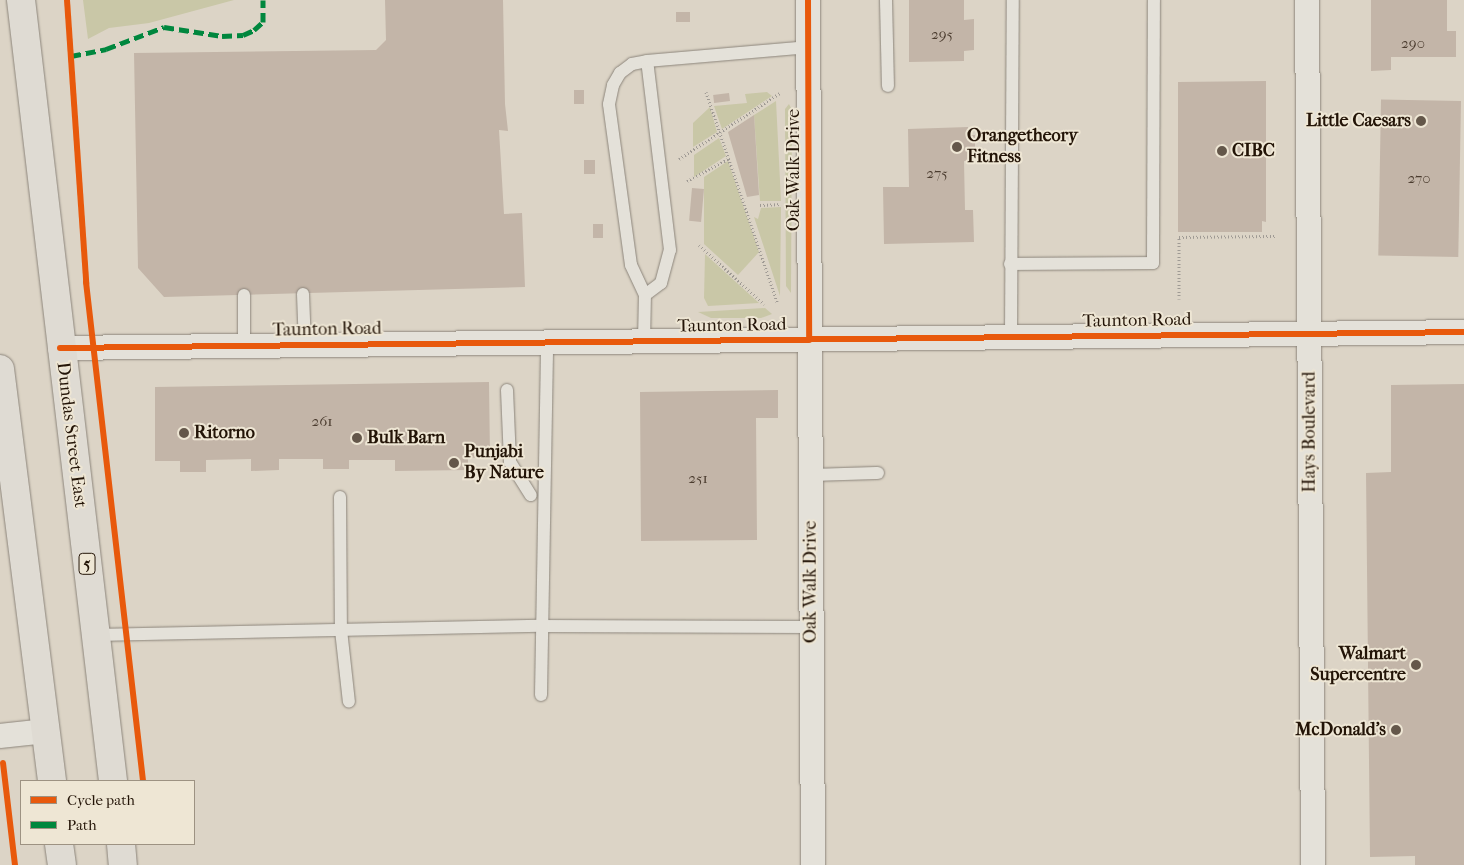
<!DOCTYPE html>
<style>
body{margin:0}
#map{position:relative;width:1464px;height:865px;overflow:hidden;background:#dcd4c6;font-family:"IM FELL French Canon",serif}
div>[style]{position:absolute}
.green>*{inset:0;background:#c9c7a7}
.building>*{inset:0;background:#c3b5a8;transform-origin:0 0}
.path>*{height:3px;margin-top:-1.5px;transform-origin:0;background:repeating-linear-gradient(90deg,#9f9a94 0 1px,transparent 0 3.5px)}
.roads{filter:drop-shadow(0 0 1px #8c857b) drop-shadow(0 0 1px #8c857b)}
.service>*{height:12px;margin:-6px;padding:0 6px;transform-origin:6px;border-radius:6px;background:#e4e1d9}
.minor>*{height:24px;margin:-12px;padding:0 12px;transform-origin:12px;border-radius:12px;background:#e4e1d9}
.primary>*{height:28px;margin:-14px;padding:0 14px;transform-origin:14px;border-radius:14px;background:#dfdbd3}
.quiet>*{height:5px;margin-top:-2.5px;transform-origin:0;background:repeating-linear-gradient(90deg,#00873e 0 10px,transparent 0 15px)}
.cycleway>*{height:6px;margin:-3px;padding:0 3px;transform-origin:3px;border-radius:3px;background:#e8590c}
.dots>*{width:14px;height:14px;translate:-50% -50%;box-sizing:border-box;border:2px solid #eee6d4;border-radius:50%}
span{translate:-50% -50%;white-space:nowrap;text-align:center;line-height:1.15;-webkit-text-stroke:4px #eee6d4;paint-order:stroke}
.number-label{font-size:15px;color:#4b3c2f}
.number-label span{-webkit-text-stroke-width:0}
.shield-label span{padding:1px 4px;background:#eee6d4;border:1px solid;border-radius:4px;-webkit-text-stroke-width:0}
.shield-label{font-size:16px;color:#231407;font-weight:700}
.poi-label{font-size:18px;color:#231407;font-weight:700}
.right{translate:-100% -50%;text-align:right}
.left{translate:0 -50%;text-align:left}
.street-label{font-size:18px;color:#231407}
.legend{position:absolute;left:20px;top:780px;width:175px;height:65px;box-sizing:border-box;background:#eee6d4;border:1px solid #9d9282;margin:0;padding:6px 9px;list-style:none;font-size:15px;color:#231407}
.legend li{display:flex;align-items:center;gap:10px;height:25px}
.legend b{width:25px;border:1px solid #9d9282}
</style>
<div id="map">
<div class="green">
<div style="clip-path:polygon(83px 0,234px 0,149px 23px,109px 28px,88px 39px)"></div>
<div style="clip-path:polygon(767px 92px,772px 96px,722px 129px,714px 106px,747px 103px,745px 94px)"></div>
<div style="clip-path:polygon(776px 101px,781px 201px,760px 201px,754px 115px)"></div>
<div style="clip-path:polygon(789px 104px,792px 110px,791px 293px,786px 286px,785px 109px)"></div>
<div style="clip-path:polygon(710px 107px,717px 132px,693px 147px,693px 123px)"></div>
<div style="clip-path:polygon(719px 138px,726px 156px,694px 177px,694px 155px)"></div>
<div style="clip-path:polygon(728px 161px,759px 252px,738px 275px,704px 244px,704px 177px)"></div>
<div style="clip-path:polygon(781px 207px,780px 296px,754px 217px,758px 219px,761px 208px)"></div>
<div style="clip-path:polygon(705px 254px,759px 303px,708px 306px,704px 298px)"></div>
<div style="clip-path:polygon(765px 308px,772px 314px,761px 318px,711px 318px,698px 312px)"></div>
</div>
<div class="building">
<div style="clip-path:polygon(385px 0,503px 0,505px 104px,508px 131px,499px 130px,504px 214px,522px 213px,525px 287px,164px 297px,138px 268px,134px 53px,376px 50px,386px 40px)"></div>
<div style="clip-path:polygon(909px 0,964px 0,964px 20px,974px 19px,974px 50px,964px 51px,964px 61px,909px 62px)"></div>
<div style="clip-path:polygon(1371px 0,1447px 0,1447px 31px,1456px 31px,1456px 57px,1391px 57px,1391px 70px,1371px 71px)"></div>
<div style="left:676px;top:12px;width:14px;height:10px"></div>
<div style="clip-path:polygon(1266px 81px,1266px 222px,1262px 221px,1262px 232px,1178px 232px,1178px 82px)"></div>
<div style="left:574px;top:90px;width:10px;height:14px"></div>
<div style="left:729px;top:93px;width:8px;height:16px;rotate:83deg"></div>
<div style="left:1461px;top:101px;width:156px;height:80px;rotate:91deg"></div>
<div style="clip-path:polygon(754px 115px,759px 195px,747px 197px,728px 132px)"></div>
<div style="clip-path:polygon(968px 127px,968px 135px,975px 135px,975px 160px,964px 161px,965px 210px,973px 210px,974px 242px,884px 244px,883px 187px,909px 187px,908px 129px)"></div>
<div style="left:584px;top:160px;width:11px;height:14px"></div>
<div style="left:692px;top:188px;width:12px;height:33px;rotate:5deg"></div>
<div style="left:593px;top:224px;width:10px;height:14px"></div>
<div style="clip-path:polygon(489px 382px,490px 457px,468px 458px,468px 470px,395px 471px,395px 460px,349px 460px,349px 469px,323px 469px,323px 459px,279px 459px,279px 470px,251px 471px,251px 459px,206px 460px,206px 472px,180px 472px,180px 461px,155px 461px,155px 387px)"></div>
<div style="clip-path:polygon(1464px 384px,1464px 865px,1415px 865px,1415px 856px,1370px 857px,1366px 473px,1391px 472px,1391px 385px)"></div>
<div style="clip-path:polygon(778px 390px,778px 418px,756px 418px,757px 540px,641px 541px,640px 392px)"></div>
</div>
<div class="path">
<div style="left:706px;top:92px;width:222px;rotate:71.3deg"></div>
<div style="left:679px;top:159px;width:121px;rotate:-33.2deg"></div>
<div style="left:687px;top:181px;width:47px;rotate:-28.2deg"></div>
<div style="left:760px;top:205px;width:21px;rotate:-3deg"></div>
<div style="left:699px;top:245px;width:88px;rotate:42.2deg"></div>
<div style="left:1179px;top:299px;width:62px;rotate:-90deg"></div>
<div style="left:1179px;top:237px;width:98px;rotate:-0.6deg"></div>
</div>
<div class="roads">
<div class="service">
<div style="left:886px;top:0;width:86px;rotate:88.7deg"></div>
<div style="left:1010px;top:264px;width:143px;rotate:-0.4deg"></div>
<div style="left:1153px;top:263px;width:263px;rotate:-89.8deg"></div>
<div style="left:303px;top:294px;width:52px;rotate:87.8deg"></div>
<div style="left:244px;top:295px;width:51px;rotate:90deg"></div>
<div style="left:645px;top:295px;width:20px;rotate:-37deg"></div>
<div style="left:661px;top:283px;width:34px;rotate:-75deg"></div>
<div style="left:670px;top:250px;width:190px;rotate:-96.9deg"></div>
<div style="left:1011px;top:337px;width:337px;rotate:-89.7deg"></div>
<div style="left:644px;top:341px;width:46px;rotate:-88.8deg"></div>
<div style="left:645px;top:295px;width:33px;rotate:-115deg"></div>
<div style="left:631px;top:265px;width:162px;rotate:-97.8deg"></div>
<div style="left:609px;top:104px;width:19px;rotate:-78deg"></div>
<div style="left:613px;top:85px;width:14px;rotate:-60deg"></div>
<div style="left:620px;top:73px;width:15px;rotate:-37deg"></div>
<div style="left:632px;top:64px;width:15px;rotate:-11deg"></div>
<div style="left:647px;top:61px;width:163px;rotate:-4.9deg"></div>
<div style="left:507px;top:390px;width:72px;rotate:87.6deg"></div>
<div style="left:510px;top:462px;width:39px;rotate:58deg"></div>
<div style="left:810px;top:475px;width:68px;rotate:-1.7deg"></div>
<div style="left:340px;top:497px;width:133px;rotate:89.6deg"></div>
<div style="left:341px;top:630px;width:72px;rotate:83.7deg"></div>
<div style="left:95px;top:635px;width:445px;rotate:-1.2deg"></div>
<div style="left:540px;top:626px;width:271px;rotate:0.2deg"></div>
<div style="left:541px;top:695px;width:353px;rotate:-89deg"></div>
</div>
<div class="minor">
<div style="left:808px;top:0;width:865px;rotate:89.67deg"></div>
<div style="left:1307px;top:0;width:865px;rotate:89.6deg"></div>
<div style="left:60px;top:348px;width:1404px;rotate:-0.65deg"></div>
<div style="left:0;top:736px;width:46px;rotate:-6.2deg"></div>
</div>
<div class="primary">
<div style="left:21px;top:0;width:786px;rotate:83.28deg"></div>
<div style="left:0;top:369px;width:415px;rotate:82.8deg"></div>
<div style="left:59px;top:844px;width:21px;rotate:82deg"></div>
<div style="left:121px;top:844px;width:21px;rotate:85deg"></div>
</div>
</div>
<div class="quiet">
<div style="left:71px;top:56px;width:36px;rotate:-11deg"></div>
<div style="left:106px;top:49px;width:62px;rotate:-20.8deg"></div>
<div style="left:164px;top:27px;width:59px;rotate:8.8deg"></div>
<div style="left:222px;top:36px;width:21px;rotate:-3deg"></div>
<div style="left:243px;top:35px;width:12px;rotate:-24deg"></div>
<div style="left:254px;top:30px;width:12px;rotate:-42deg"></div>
<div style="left:263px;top:22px;width:22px;rotate:-90deg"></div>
</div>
<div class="cycleway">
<div style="left:67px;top:0;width:283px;rotate:86.1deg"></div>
<div style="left:86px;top:282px;width:502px;rotate:83.48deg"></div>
<div style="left:808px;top:0;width:340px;rotate:89.8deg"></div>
<div style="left:60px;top:348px;width:1404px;rotate:-0.65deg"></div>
<div style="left:3px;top:763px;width:103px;rotate:83.3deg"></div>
</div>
<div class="dots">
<div style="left:1421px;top:121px;background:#64574a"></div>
<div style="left:957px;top:147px;background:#64574a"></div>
<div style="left:1222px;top:151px;background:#64574a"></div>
<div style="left:184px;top:433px;background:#64574a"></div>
<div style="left:357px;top:438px;background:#64574a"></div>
<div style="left:454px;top:463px;background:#64574a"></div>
<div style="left:1416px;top:665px;background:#64574a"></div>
<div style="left:1396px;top:730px;background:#64574a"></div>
</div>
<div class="number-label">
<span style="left:942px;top:35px">295</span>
<span style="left:1413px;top:44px">290</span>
<span style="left:937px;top:174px">275</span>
<span style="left:1419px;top:179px">270</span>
<span style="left:322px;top:422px">261</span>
<span style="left:698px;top:479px">251</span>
</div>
<div class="shield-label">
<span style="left:87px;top:564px">5</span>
</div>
<div class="poi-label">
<span class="right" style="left:1411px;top:121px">Little Caesars</span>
<span class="left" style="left:967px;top:147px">Orangetheory<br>Fitness</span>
<span class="left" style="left:1232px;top:151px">CIBC</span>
<span class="left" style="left:194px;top:433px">Ritorno</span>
<span class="left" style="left:367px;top:438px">Bulk Barn</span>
<span class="left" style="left:464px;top:463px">Punjabi<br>By Nature</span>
<span class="right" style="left:1406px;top:665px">Walmart<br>Supercentre</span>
<span class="right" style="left:1386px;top:730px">McDonald's</span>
</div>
<div class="street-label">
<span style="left:794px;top:170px;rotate:-90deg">Oak Walk Drive</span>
<span style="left:1137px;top:321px;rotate:-1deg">Taunton Road</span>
<span style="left:732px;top:326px;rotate:-1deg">Taunton Road</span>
<span style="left:327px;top:330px;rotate:-1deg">Taunton Road</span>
<span style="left:1310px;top:432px;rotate:-90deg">Hays Boulevard</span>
<span style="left:71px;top:435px;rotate:83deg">Dundas Street East</span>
<span style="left:811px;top:582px;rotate:-90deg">Oak Walk Drive</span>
</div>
<ul class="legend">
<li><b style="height:6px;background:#e8590c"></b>Cycle path</li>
<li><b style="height:6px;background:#00873e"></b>Path</li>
</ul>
</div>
